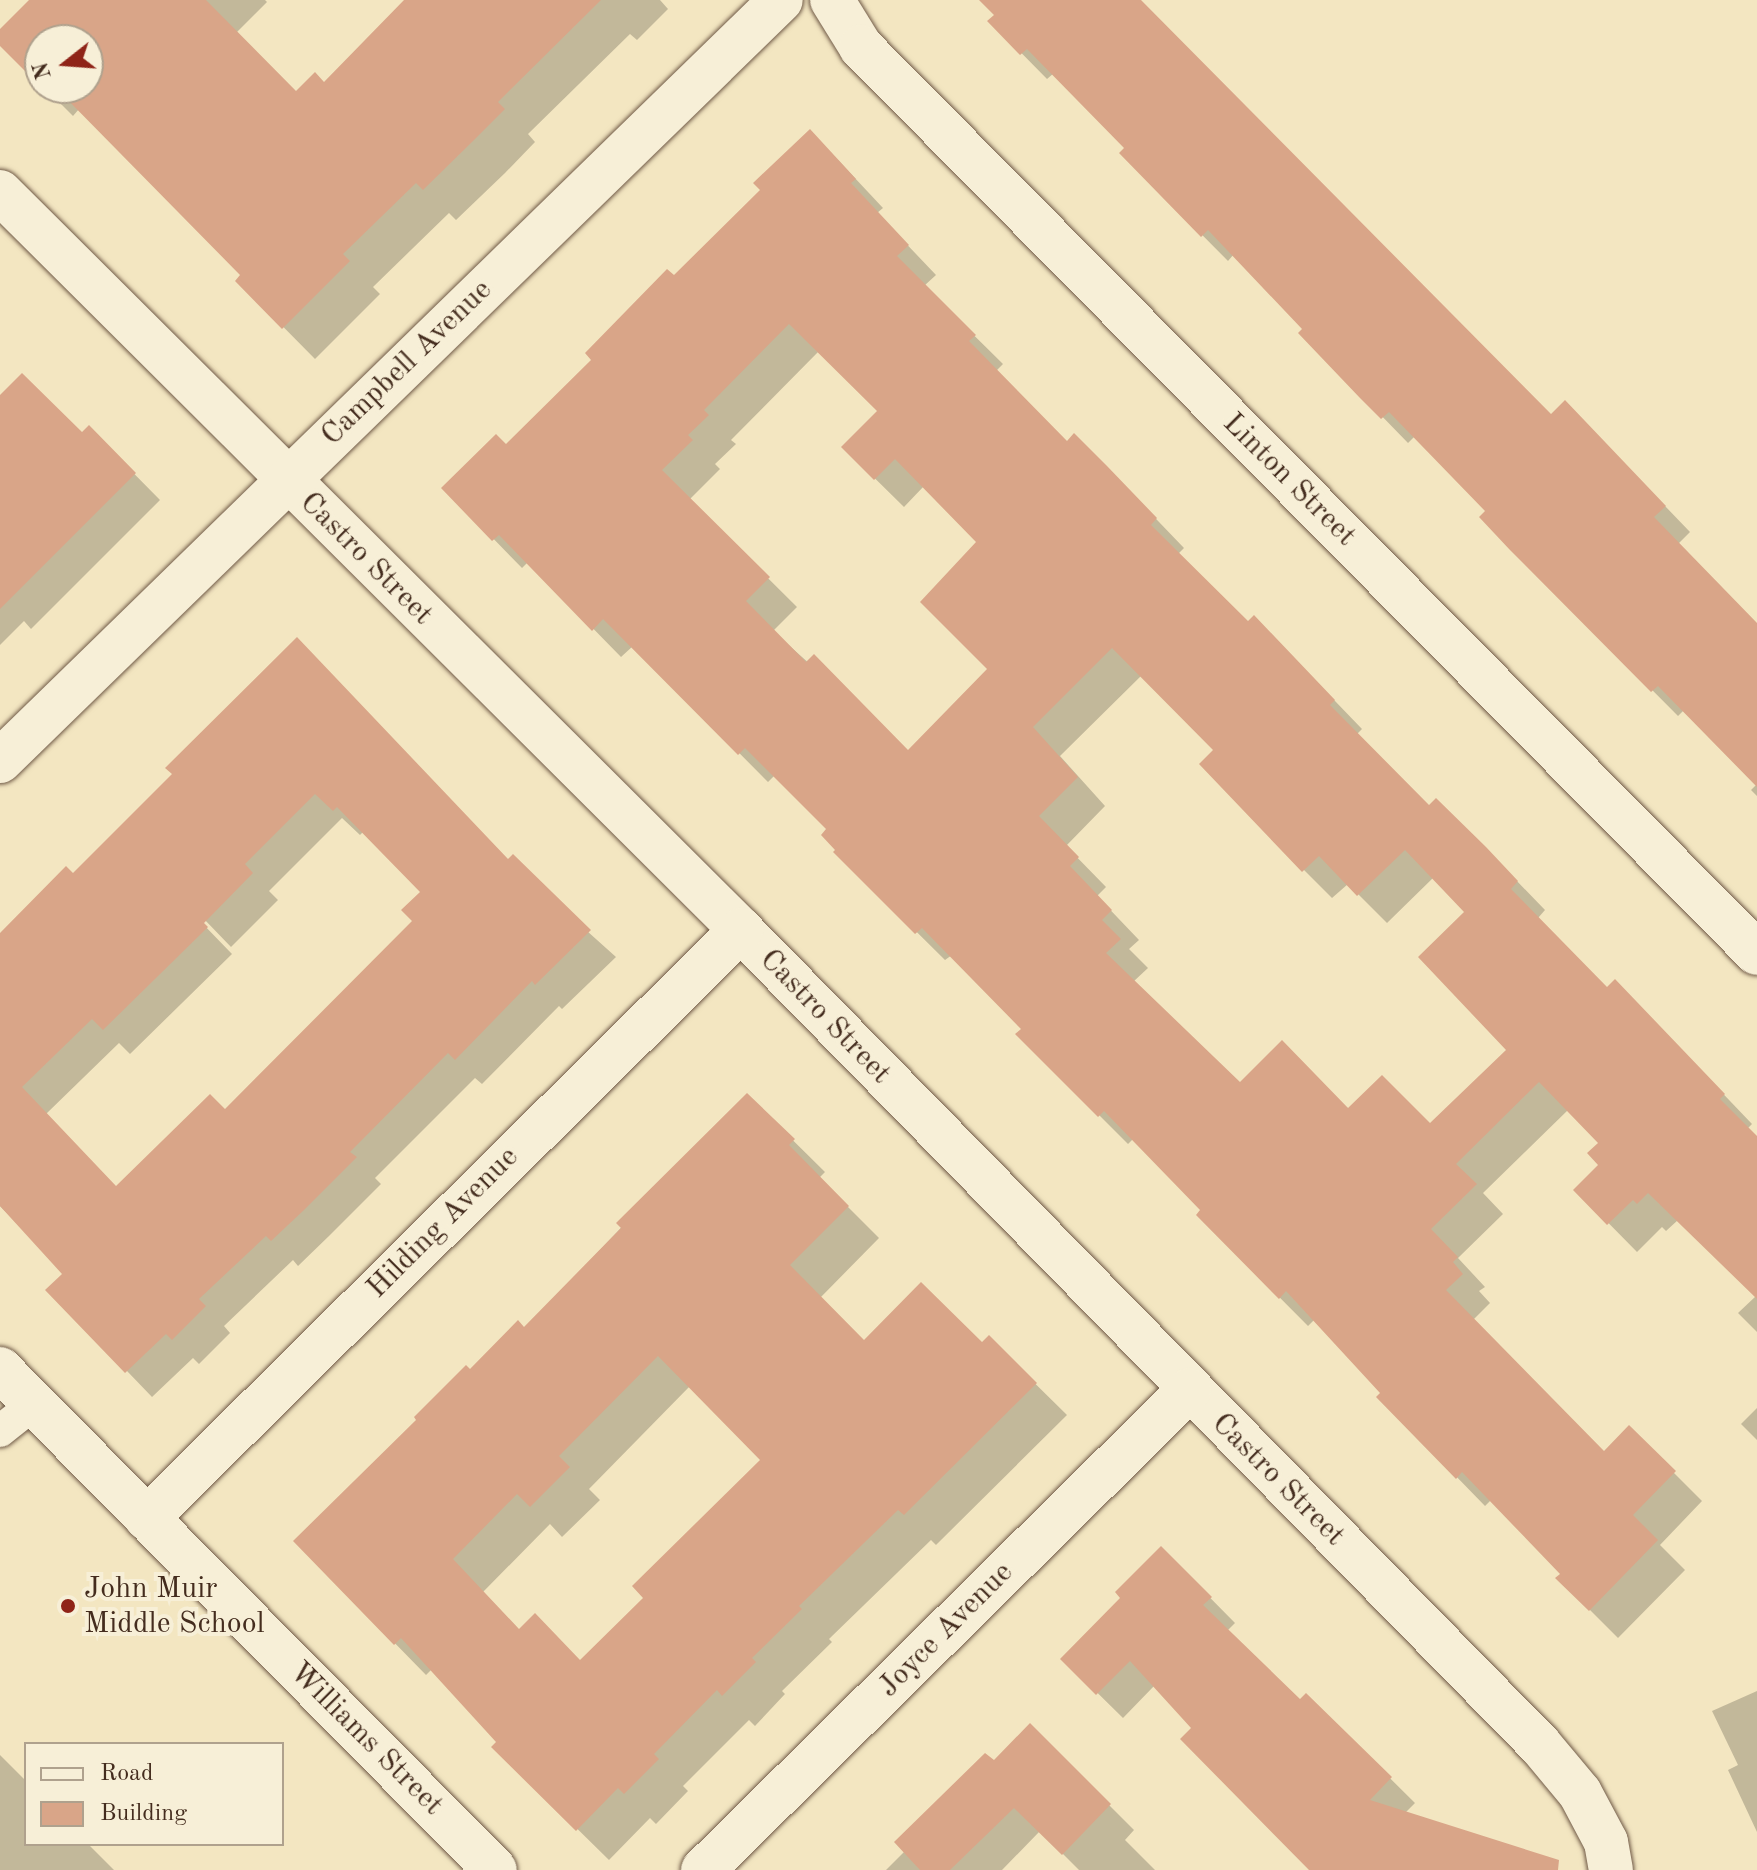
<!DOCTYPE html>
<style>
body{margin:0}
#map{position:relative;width:1757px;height:1870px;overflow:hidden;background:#f3e6c1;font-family:"Old Standard TT",serif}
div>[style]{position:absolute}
.shadow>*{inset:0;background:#0003}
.building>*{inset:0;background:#d9a588}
.roads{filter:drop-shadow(0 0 2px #705a47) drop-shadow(0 0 2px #705a47)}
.service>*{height:32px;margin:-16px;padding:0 16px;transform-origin:16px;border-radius:16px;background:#f7efd7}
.minor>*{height:44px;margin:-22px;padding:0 22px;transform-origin:22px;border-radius:22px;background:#f7efd7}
.tertiary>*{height:44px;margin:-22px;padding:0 22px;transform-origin:22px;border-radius:22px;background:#f7efd7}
.dots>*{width:22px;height:22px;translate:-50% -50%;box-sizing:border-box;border:4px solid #f7efd7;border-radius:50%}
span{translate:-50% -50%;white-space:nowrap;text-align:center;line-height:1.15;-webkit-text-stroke:8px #f7efd7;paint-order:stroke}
.street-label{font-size:30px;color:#442c1e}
.poi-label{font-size:30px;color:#442c1e}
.left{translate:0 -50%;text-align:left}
.legend{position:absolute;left:24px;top:1742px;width:260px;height:104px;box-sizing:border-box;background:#f7efd7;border:2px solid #afa18d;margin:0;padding:10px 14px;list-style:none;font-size:24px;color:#442c1e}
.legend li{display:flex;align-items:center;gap:16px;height:40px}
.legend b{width:40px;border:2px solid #afa18d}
.north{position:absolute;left:24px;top:24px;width:80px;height:80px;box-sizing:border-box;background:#f7efd7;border:2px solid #afa18d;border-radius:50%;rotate:253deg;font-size:22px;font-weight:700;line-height:32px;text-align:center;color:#442c1e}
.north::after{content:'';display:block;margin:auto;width:28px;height:36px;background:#8f2418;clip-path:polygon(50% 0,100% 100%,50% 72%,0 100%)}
</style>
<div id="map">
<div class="shadow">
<div style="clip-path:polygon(32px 0,265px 0,267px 2px,236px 33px,296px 93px,324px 85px,407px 0,660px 0,668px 9px,637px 40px,630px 34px,528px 134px,535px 142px,505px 173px,456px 220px,449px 213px,373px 287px,380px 294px,315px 359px,238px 281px,243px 275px,79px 109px,73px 116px,45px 88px,88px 88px,88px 40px,40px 40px,40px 83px,0 43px,0 32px)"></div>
<div style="clip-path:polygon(1011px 0,1140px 0,1551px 417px,1590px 428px,1690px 532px,1678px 544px,1757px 624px,1757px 796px,1751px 790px,1757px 784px,1684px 710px,1678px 716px,1512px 549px,1488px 511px,1415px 436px,1408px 443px,1301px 333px,1305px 329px,1234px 254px,1228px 261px,1121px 153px,1127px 148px,1054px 73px,1047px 79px,990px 21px)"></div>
<div style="clip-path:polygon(evenodd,838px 160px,883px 208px,877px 213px,936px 275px,924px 286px,1003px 364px,996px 371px,1067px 444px,1135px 497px,1184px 548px,1178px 554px,1248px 624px,1282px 646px,1362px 729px,1357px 734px,1429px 807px,1514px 878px,1545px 910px,1538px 918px,1607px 990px,1643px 1010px,1752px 1124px,1747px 1129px,1757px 1139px,1757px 1332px,1738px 1313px,1756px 1296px,1678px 1220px,1666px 1231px,1662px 1227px,1637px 1252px,1576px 1190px,1601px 1165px,1600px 1143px,1568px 1110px,1483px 1193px,1503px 1214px,1458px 1258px,1485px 1287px,1479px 1291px,1490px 1303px,1473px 1320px,1604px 1453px,1629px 1428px,1702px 1501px,1660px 1545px,1685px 1570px,1618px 1638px,1558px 1578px,1562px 1574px,1491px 1500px,1485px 1506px,1379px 1397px,1383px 1393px,1315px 1319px,1308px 1326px,1198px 1215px,1203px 1210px,1133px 1139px,1128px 1144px,1018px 1034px,1024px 1029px,952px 955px,945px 960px,836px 852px,829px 829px,775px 775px,768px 782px,633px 646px,621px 657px,528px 562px,522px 568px,444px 488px,506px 446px,674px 278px,838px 160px,819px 351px,880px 411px,843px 447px,904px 507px,924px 486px,979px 542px,990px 669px,908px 752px,773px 631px,797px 607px,689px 500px,720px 469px,715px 464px,736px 444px,731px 440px,819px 351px,838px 160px,1142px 675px,1216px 750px,1304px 870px,1332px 898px,1348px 884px,1387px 923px,1434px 877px,1466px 912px,1509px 1050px,1430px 1126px,1240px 1084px,1133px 982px,1148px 968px,1129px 949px,1139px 940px,1097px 896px,1106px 887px,1066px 846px,1105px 806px,1060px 756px,1142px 675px)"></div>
<div style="clip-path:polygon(0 398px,82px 435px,89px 428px,160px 500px,31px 629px,24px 621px,0 645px)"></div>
<div style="clip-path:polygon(evenodd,297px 640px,509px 861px,616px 957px,562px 1009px,559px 1006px,482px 1084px,475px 1078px,375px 1178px,381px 1184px,329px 1236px,298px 1266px,293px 1260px,224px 1326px,230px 1333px,199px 1364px,193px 1358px,152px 1397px,127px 1371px,65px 1274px,0 1206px,0 935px,73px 876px,175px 774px,297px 640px,342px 818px,360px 835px,364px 831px,423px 892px,415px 921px,226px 1112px,117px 1188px,46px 1114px,119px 1043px,130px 1054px,232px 954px,200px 921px,203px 918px,231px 947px,278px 900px,269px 891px,342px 818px)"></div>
<div style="clip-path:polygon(evenodd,747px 1095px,825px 1172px,819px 1178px,879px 1238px,820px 1298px,864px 1343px,982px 1344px,989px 1338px,1067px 1415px,936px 1545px,931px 1540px,829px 1639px,832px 1642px,782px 1691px,785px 1694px,755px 1726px,749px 1720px,683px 1786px,688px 1791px,656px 1824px,650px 1818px,609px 1860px,494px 1747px,499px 1743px,432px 1669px,426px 1675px,295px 1541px,470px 1371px,525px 1329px,747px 1095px,690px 1386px,763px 1460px,646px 1598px,581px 1662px,520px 1631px,483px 1592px,550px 1524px,562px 1537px,600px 1500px,589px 1489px,690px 1386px)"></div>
<div style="clip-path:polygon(1757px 1408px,1757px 1440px,1741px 1424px)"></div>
<div style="clip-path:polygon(1161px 1548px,1235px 1623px,1227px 1631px,1300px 1702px,1306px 1695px,1415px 1803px,1405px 1813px,1313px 1870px,1155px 1685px,1123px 1718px,1063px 1659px,1123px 1598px)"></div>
<div style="clip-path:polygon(1757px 1691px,1757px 1832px,1728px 1770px,1738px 1765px,1712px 1711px)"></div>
<div style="clip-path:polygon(1030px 1726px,1134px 1830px,1125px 1840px,1155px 1870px,1079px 1870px,1040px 1831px,1002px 1870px,886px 1870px)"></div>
<div style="clip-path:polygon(0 1755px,26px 1781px,26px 1844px,88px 1844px,114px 1870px,0 1870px)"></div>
</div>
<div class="building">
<div style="clip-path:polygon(29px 0,206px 0,296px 91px,315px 72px,324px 82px,404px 0,601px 0,498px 102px,505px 109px,473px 141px,423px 190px,416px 183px,343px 254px,350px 261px,282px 329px,235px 281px,240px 275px,56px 88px,88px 88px,88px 40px,40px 40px,40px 86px,0 46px,0 29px)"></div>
<div style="clip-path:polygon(979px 0,1141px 0,1551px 414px,1565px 400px,1666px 506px,1654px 517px,1757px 623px,1757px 787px,1658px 686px,1651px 692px,1510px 550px,1479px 517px,1485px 511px,1389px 412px,1381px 419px,1360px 398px,1298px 333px,1302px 329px,1208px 230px,1201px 237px,1119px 153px,1124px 148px,1027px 49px,1020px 55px,987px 21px,994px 15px)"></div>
<div style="clip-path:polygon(evenodd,810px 129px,856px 179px,851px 183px,909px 245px,897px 256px,976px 335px,969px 341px,1067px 441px,1074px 433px,1107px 466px,1157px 518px,1151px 525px,1248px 621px,1254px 615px,1335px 700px,1330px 705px,1429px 805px,1436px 798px,1486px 847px,1518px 881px,1511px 889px,1607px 987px,1615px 979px,1725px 1094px,1720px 1099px,1757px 1136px,1757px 1299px,1648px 1193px,1637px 1204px,1633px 1200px,1607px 1225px,1573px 1190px,1598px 1165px,1587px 1153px,1598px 1143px,1539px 1082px,1456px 1164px,1477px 1184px,1431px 1229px,1458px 1257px,1453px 1262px,1463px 1274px,1446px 1290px,1604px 1451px,1629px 1425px,1676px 1471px,1633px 1515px,1658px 1540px,1589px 1611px,1555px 1578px,1560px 1574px,1462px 1472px,1456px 1479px,1376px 1397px,1380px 1393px,1286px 1291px,1279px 1299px,1196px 1215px,1200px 1210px,1104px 1111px,1098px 1117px,1015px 1034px,1021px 1029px,922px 928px,915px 934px,833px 852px,835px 850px,821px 835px,826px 829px,745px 748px,738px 755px,603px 619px,592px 631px,499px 535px,492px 541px,441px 488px,496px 434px,506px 444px,591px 360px,585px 353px,667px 269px,674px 275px,760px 190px,753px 183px,810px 129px,789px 324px,877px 411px,841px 447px,874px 480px,895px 459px,976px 542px,920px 602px,987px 669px,908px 750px,814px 654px,806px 662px,746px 601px,770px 577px,662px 470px,693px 440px,688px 435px,709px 415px,704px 410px,789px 324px,810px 129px,1112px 648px,1213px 750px,1199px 764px,1302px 872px,1319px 856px,1357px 896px,1405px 850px,1464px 912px,1418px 957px,1506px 1050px,1430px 1123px,1382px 1075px,1348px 1108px,1282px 1040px,1240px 1082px,1106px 953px,1121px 939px,1102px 920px,1112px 910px,1070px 866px,1079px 857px,1039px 816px,1078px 777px,1033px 727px,1112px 648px)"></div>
<div style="clip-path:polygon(22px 373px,82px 432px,89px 425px,136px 473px,0 609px,0 395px)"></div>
<div style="clip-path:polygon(evenodd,297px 637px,508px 859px,513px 854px,591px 930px,535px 985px,532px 981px,455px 1060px,448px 1053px,350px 1152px,357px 1157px,304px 1210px,271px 1241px,266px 1236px,199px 1299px,206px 1306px,172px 1340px,166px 1334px,125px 1373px,45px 1290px,62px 1274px,0 1206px,0 933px,66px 866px,73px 873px,172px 774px,165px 768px,297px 637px,315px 794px,333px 811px,337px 807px,420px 892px,401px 910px,412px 921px,225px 1109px,210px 1094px,116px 1186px,22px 1087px,92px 1019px,103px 1030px,208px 927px,204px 923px,253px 873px,245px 864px,315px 794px)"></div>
<div style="clip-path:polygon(evenodd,747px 1093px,795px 1139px,789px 1145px,849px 1206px,790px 1265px,864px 1340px,921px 1282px,982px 1342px,989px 1335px,1037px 1383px,904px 1515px,898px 1510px,799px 1606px,802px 1609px,752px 1658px,756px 1662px,722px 1696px,717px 1690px,654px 1754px,659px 1759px,624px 1794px,618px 1788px,576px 1831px,491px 1747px,496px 1742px,401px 1638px,394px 1645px,293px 1541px,416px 1420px,414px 1417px,466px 1365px,470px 1369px,518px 1320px,524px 1327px,621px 1228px,616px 1223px,747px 1093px,658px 1356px,760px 1460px,632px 1586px,643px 1598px,580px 1660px,535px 1613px,519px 1629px,453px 1559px,517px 1494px,530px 1507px,570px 1467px,559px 1456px,658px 1356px)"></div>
<div style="clip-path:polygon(1161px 1546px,1212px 1597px,1203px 1605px,1300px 1699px,1306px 1693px,1392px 1777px,1370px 1800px,1559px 1860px,1558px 1870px,1309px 1870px,1180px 1739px,1191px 1728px,1130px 1661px,1096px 1695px,1060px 1659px,1120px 1598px,1115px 1592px)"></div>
<div style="clip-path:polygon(1030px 1723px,1111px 1804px,1062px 1855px,1014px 1808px,950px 1870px,920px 1870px,894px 1842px,985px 1753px,994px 1760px)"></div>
</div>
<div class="roads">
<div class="service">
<div style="left:0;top:1431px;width:43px;rotate:-38.5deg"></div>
</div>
<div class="minor">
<div style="left:832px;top:0;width:55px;rotate:58.3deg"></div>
<div style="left:861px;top:47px;width:1274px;rotate:45.32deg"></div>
<div style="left:0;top:192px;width:1046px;rotate:44.88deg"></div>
<div style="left:741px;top:930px;width:1141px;rotate:45.57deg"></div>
<div style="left:1540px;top:1745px;width:62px;rotate:50.2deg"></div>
<div style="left:1580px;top:1793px;width:55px;rotate:62deg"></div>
<div style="left:1606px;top:1842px;width:28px;rotate:80deg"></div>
<div style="left:0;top:761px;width:1090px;rotate:-44.26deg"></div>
<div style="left:147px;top:1518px;width:836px;rotate:-44.71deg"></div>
<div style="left:703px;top:1870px;width:683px;rotate:-44.64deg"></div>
</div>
<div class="tertiary">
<div style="left:0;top:1369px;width:704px;rotate:45.35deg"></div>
</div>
</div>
<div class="dots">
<div style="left:68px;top:1606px;background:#8f2418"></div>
</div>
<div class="street-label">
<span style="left:407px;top:363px;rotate:-44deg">Campbell Avenue</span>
<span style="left:1289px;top:480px;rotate:45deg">Linton Street</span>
<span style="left:366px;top:559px;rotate:45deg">Castro Street</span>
<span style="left:825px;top:1017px;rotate:46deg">Castro Street</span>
<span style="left:443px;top:1223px;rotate:-45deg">Hilding Avenue</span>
<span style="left:1278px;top:1480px;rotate:45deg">Castro Street</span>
<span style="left:946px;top:1630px;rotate:-45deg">Joyce Avenue</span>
<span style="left:366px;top:1739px;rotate:45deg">Williams Street</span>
</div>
<div class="poi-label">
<span class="left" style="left:84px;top:1606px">John Muir<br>Middle School</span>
</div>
<ul class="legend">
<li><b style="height:10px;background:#f7efd7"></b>Road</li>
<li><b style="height:22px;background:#d9a588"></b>Building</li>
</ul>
<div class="north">N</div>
</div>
